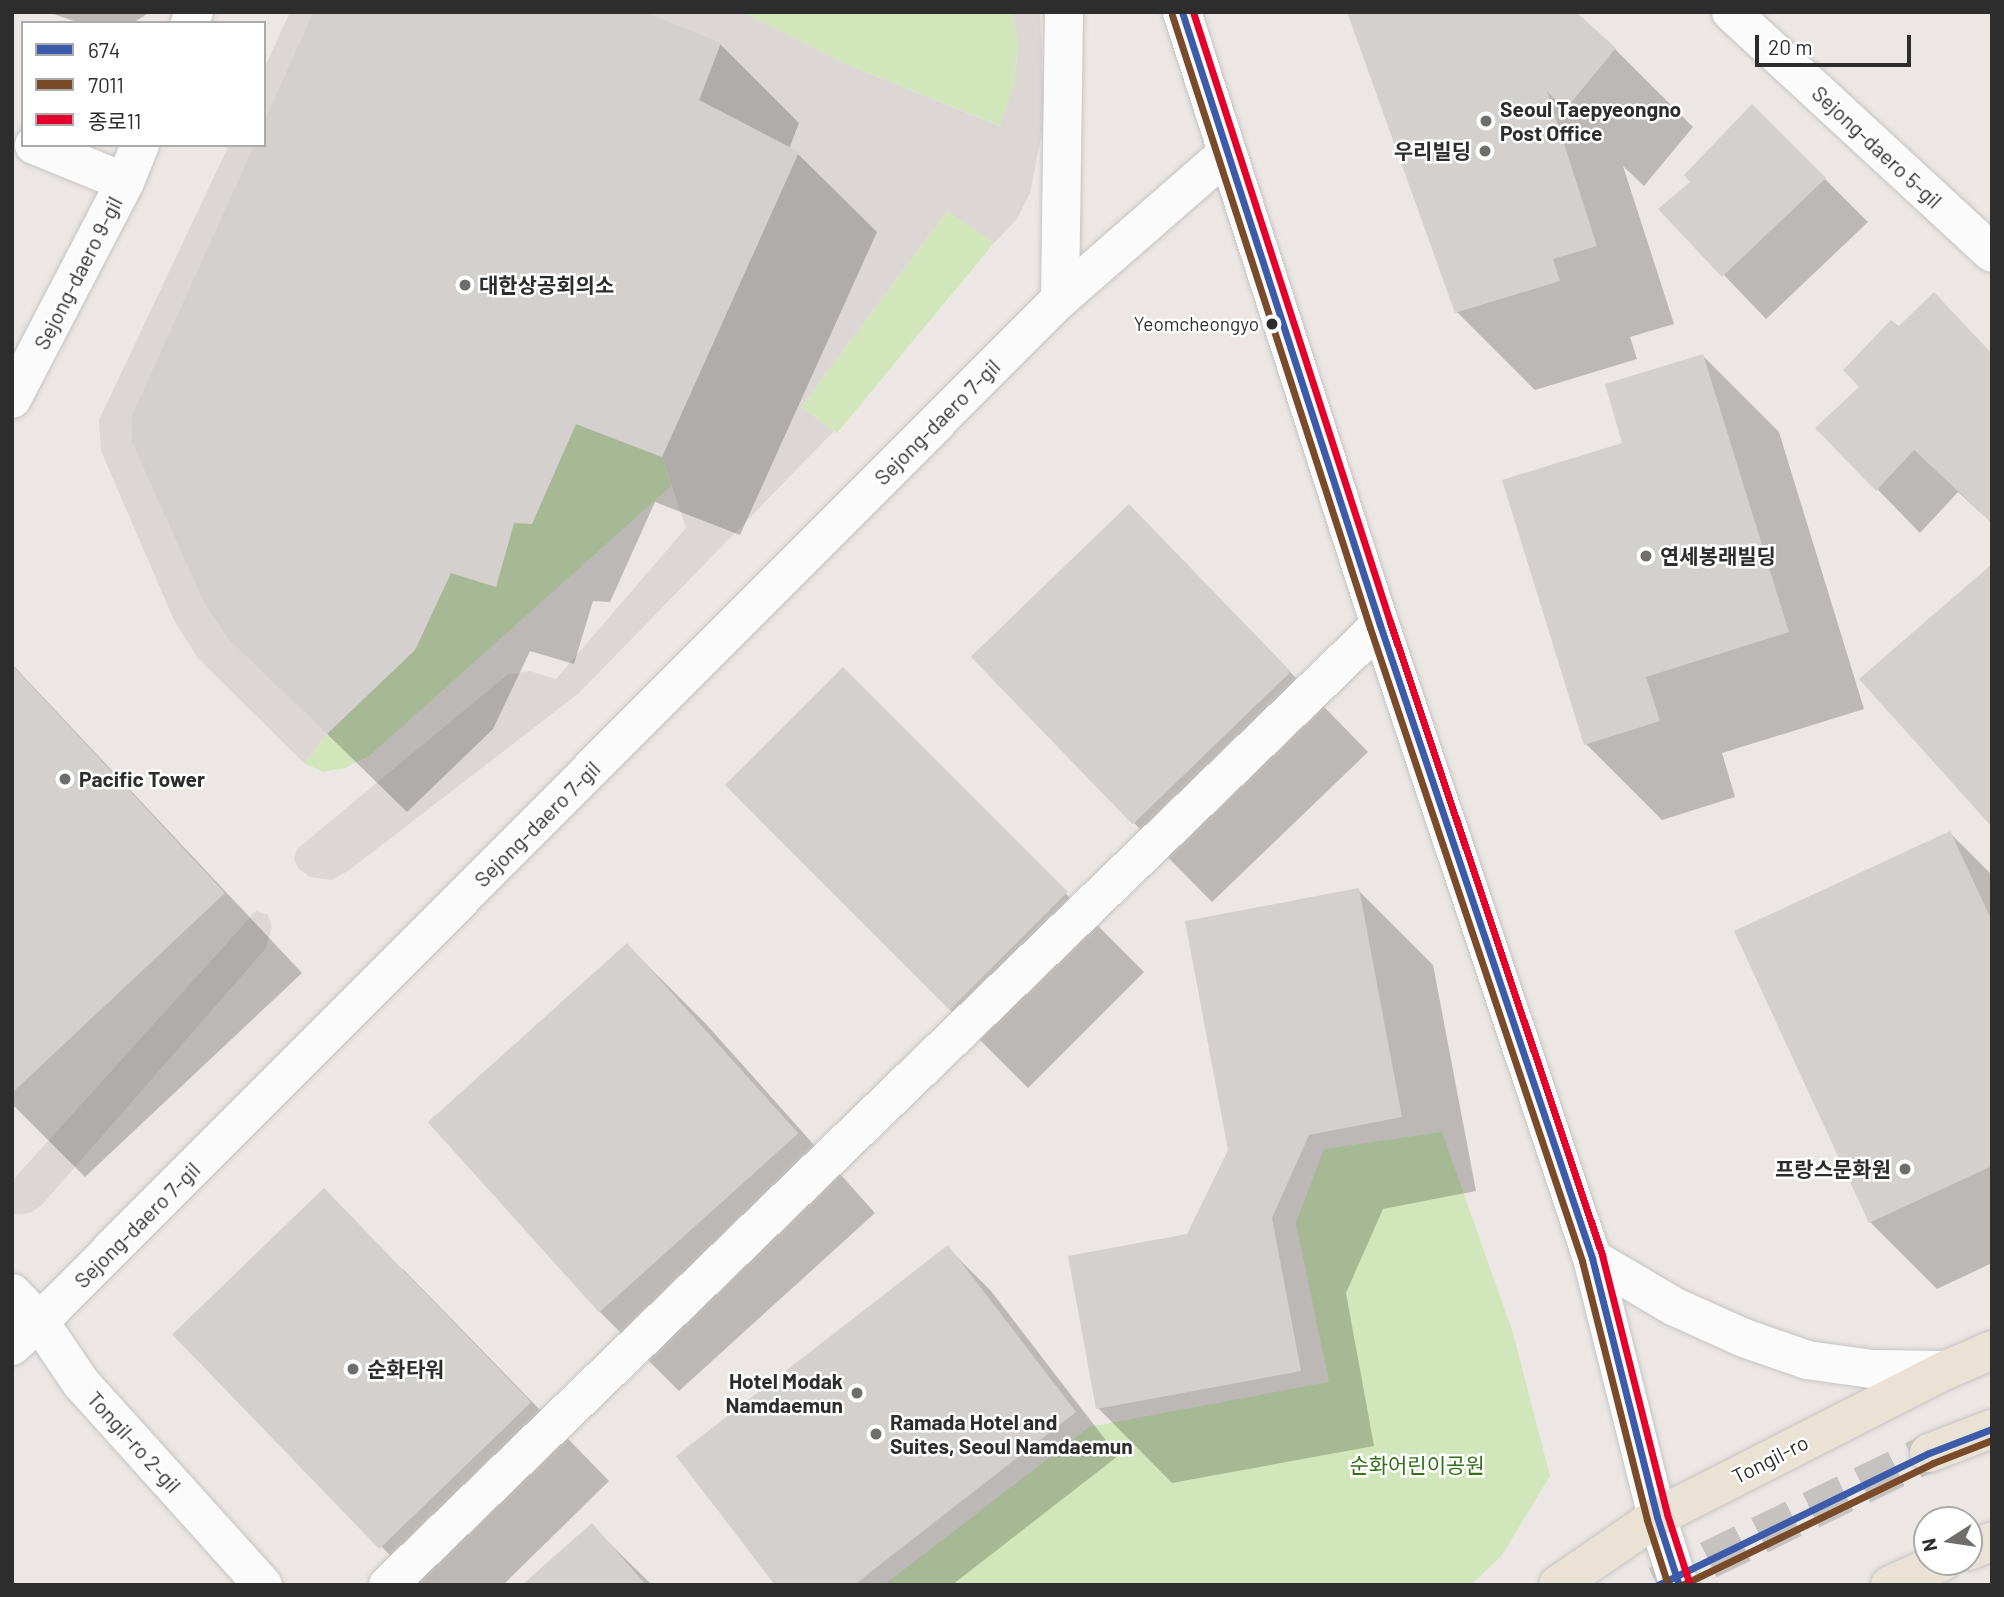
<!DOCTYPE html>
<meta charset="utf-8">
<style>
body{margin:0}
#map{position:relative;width:2004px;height:1597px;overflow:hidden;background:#ece7e4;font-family:Barlow,"Noto Sans KR",sans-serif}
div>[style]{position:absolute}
.green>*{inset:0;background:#d1e7bb}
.plaza>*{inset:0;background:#dcd7d4}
.shadow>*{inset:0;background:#0003}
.building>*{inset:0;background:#d3d0cd;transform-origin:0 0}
.primary-tunnel>*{height:38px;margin-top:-19px;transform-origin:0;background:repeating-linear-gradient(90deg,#c6c2bf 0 38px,transparent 0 57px)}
.roads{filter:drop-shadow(0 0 2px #c5c4c4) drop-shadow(0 0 2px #c5c4c4)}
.minor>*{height:38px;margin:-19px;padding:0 19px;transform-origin:19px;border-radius:19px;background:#fcfbfb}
.tertiary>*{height:38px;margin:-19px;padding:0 19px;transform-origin:19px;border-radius:19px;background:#fcfbfb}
.secondary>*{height:38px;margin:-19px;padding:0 19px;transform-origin:19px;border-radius:19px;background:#fcfbfb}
.primary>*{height:38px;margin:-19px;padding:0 19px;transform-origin:19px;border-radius:19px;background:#e9e2d5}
.bus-1>*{height:7px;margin:-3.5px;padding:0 3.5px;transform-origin:3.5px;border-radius:3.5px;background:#3d5bab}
.bus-2>*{height:7px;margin:-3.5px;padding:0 3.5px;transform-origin:3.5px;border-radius:3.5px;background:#7a4b2a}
.bus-3>*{height:7px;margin:-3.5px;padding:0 3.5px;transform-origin:3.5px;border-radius:3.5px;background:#e4002b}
.dots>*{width:19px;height:19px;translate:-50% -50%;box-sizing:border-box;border:4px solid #fff;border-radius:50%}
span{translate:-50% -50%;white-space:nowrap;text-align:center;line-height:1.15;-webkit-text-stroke:5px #fff;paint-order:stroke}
.bus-label{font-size:19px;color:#2d2d2d}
.right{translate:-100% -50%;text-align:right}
.poi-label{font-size:21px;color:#2d2d2d;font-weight:700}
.left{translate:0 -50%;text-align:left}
.street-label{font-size:21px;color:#2d2d2d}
.park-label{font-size:21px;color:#327018}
.frame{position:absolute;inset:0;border:14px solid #2d2d2d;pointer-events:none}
.legend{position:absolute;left:21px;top:21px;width:245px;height:126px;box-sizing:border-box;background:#fff;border:2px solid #ababab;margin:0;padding:9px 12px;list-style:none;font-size:21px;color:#2d2d2d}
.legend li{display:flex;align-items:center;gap:14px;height:35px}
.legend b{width:35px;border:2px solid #ababab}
.north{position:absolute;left:1913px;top:1506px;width:70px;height:70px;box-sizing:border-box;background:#fff;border:2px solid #ababab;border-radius:50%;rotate:258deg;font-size:19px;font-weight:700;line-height:28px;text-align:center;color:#2d2d2d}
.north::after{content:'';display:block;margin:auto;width:24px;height:32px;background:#706e6d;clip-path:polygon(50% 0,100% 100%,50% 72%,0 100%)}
.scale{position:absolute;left:1755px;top:35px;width:156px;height:32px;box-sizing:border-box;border:4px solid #2d2d2d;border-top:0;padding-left:9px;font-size:21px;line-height:24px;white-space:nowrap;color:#2d2d2d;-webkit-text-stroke:5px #fff;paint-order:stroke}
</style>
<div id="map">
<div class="green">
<div style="clip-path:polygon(742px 12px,1012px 12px,1018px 43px,1014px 84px,1001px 126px,843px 63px)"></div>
<div style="clip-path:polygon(947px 211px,994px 243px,837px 433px,801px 407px)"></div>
<div style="clip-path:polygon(576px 424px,662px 457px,671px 486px,369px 756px,345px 768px,323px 772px,304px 763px,327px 734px,415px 650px,451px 573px,496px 587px,514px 523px,532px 523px)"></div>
<div style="clip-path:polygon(1442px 1132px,1513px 1333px,1550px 1476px,1502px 1555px,1471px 1585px,884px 1585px,1089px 1427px,1329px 1382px,1296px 1223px,1324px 1149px)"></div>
</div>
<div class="plaza">
<div style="clip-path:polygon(290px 12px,313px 12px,264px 121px,264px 69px)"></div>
<div style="clip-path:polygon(647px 12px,742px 12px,843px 63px,1000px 126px,1014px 84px,1018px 43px,1012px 12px,1040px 12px,1045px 117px,1030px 193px,1017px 219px,994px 243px,947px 211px,801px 407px,834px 431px,579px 693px,348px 871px,331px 880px,310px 877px,299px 869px,294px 859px,297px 849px,507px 675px,530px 671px,556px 679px,686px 528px,662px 457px,799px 152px,699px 100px,721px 43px)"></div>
<div style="clip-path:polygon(229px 145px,254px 145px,131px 417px,132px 443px,204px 603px,228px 639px,327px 734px,304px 763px,197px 657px,174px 620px,101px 451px,99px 420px)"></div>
<div style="clip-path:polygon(256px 911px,268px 915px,272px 927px,266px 948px,41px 1206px,30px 1213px,12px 1215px,12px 1181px)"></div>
</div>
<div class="shadow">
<div style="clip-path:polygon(47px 12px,150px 12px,133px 23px,80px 23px)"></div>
<div style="clip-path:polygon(1349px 12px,1615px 49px,1693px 127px,1644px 186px,1623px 166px,1674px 324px,1630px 337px,1637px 359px,1535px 390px,1457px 312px)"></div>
<div style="clip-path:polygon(720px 44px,799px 123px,789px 149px,798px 154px,877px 232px,740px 535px,655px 502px,610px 602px,593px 601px,574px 664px,530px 651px,493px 729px,407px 812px,229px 638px,264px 145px)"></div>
<div style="clip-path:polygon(1825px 179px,1868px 222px,1766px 319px,1661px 209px)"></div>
<div style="clip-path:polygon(1934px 294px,1992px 354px,1992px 523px,1958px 492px,1920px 533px,1818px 428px,1862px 387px,1900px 329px)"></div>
<div style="clip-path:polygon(1703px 356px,1779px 432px,1864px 709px,1722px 753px,1735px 797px,1662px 820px,1586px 744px,1625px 444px)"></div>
<div style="clip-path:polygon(1129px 506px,1368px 752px,1212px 902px,1134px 823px)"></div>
<div style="clip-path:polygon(12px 664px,302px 973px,85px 1177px,12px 1104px)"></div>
<div style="clip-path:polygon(921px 748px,1144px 972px,1028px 1088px,949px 1009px)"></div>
<div style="clip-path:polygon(1950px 833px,1992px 875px,1992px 1263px,1937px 1289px,1870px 1222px)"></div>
<div style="clip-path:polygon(1358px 890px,1433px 965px,1476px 1191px,1383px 1209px,1346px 1293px,1374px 1446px,1172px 1483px,1098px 1408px,1188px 1236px)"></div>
<div style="clip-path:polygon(627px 945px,706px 1024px,875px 1213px,679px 1391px,600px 1312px,430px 1123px)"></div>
<div style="clip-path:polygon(948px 1248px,991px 1291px,1118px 1456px,952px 1585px,777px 1585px)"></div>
<div style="clip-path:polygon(403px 1269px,609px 1481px,503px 1585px,419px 1585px,176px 1336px)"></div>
<div style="clip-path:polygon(592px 1526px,652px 1585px,524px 1585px)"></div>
</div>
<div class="building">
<div style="clip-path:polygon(313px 12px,647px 12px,721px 43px,699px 100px,799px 152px,662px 457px,576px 424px,532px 524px,514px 523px,496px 587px,451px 573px,415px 650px,327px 734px,228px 639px,204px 603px,132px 443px,131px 417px,254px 145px,264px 145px,264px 121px)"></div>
<div style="clip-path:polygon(1347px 12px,1576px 12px,1616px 48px,1565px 110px,1547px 91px,1597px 246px,1553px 259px,1560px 281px,1455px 313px)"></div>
<div style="clip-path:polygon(1752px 104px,1826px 178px,1722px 277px,1658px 209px,1690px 182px,1684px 175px)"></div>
<div style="clip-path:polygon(1934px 292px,1992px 354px,1992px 523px,1914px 450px,1876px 491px,1815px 428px,1859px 387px,1843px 370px,1891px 320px,1899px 326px)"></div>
<div style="clip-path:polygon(1703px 354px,1789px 632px,1646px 677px,1660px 721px,1584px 745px,1502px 480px,1622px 443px,1605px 384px)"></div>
<div style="left:1129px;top:504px;width:233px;height:220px;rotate:46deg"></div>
<div style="clip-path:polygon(1992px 564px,1992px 827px,1859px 679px)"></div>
<div style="clip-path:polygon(12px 665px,225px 893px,12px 1093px)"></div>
<div style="left:843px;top:667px;width:318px;height:167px;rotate:45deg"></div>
<div style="clip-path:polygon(1950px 831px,1992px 921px,1992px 1166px,1869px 1223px,1734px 931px)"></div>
<div style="clip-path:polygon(1359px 888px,1402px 1117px,1309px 1135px,1272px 1218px,1301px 1371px,1096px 1409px,1068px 1256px,1187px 1234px,1228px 1150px,1185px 921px)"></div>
<div style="left:627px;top:943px;width:256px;height:268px;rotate:48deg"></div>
<div style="left:324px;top:1188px;width:298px;height:211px;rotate:46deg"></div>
<div style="clip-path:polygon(948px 1245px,1076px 1412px,854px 1585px,775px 1585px,676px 1456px)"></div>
<div style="clip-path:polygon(592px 1523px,646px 1585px,522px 1585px)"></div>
</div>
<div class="primary-tunnel">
<div style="left:1657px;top:1585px;width:302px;rotate:-25.9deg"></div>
</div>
<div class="roads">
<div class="minor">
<div style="left:1731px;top:12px;width:355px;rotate:42.7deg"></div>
<div style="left:190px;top:23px;width:12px;rotate:-70deg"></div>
<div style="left:34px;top:145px;width:98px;rotate:22.1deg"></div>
<div style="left:12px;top:399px;width:245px;rotate:-62.5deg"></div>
<div style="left:125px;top:182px;width:40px;rotate:-68deg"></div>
<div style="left:12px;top:1293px;width:39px;rotate:46deg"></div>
<div style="left:388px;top:1585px;width:1380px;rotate:-44.06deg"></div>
</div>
<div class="tertiary">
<div style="left:1060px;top:299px;width:287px;rotate:-89.2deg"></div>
<div style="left:39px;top:1321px;width:75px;rotate:55.9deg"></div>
<div style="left:81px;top:1383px;width:272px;rotate:48deg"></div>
<div style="left:12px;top:1346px;width:56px;rotate:-42.8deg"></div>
<div style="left:53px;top:1308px;width:1426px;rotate:-45.06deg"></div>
<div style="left:1060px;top:299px;width:220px;rotate:-41.1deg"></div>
</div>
<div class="secondary">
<div style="left:1182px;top:12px;width:644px;rotate:72.1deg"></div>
<div style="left:1380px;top:625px;width:668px;rotate:71.48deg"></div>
<div style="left:1592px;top:1258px;width:267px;rotate:75.9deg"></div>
<div style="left:1657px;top:1517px;width:71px;rotate:72.1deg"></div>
<div style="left:1592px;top:1258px;width:96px;rotate:30.6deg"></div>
<div style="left:1675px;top:1307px;width:76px;rotate:24.2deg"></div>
<div style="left:1744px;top:1338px;width:67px;rotate:19.2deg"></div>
<div style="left:1807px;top:1360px;width:66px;rotate:7.9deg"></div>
<div style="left:1872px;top:1369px;width:74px;rotate:0.8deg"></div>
</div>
<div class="primary">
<div style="left:1929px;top:1453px;width:67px;rotate:-20.9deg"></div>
<div style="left:1969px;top:1551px;width:25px;rotate:-23deg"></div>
<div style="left:1558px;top:1585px;width:120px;rotate:-34.5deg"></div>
<div style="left:1657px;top:1517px;width:324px;rotate:-27deg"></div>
<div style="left:1946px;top:1370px;width:50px;rotate:-23.5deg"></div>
<div style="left:1890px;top:1585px;width:57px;rotate:-23.9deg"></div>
</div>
</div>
<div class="bus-1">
<div style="left:1182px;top:12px;width:644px;rotate:72.1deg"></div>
<div style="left:1380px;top:625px;width:668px;rotate:71.48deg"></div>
<div style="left:1592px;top:1258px;width:267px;rotate:75.9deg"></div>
<div style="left:1657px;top:1517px;width:71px;rotate:72.1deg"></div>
<div style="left:1658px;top:1585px;width:301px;rotate:-26deg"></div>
<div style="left:1929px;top:1453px;width:67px;rotate:-20.9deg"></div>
</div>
<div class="bus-2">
<div style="left:1172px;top:15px;width:644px;rotate:72.1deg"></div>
<div style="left:1370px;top:628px;width:668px;rotate:71.48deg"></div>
<div style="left:1582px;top:1261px;width:267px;rotate:75.9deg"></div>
<div style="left:1647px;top:1520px;width:68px;rotate:72.1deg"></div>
<div style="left:1682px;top:1585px;width:279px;rotate:-25.9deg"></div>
<div style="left:1933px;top:1463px;width:63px;rotate:-21.3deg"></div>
</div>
<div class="bus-3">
<div style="left:1193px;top:12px;width:641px;rotate:72.1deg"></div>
<div style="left:1390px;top:622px;width:668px;rotate:71.48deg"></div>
<div style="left:1602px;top:1255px;width:267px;rotate:75.9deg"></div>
<div style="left:1667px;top:1514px;width:71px;rotate:72.1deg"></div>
</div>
<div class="dots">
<div style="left:1486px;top:121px;background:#706e6d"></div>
<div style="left:1485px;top:151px;background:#706e6d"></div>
<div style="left:465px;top:285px;background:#706e6d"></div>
<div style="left:1272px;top:324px;background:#2d2d2d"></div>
<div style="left:1646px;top:556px;background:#706e6d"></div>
<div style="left:65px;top:779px;background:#706e6d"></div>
<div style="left:1905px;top:1169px;background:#706e6d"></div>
<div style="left:353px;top:1369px;background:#706e6d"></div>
<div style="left:857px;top:1393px;background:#706e6d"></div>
<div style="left:876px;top:1434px;background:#706e6d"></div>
</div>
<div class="bus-label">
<span class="right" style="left:1259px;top:324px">Yeomcheongyo</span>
</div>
<div class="poi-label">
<span class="left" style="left:1500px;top:121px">Seoul Taepyeongno<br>Post Office</span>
<span class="right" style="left:1471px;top:151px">우리빌딩</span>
<span class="left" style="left:479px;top:285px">대한상공회의소</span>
<span class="left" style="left:1660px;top:556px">연세봉래빌딩</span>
<span class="left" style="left:79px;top:779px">Pacific Tower</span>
<span class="right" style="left:1891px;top:1169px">프랑스문화원</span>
<span class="left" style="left:367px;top:1369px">순화타워</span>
<span class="right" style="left:843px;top:1393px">Hotel Modak<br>Namdaemun</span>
<span class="left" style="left:890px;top:1434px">Ramada Hotel and<br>Suites, Seoul Namdaemun</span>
</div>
<div class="street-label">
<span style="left:1877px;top:147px;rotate:43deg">Sejong-daero 5-gil</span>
<span style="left:78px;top:273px;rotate:-63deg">Sejong-daero 9-gil</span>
<span style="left:937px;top:422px;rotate:-45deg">Sejong-daero 7-gil</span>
<span style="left:537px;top:824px;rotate:-45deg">Sejong-daero 7-gil</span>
<span style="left:137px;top:1225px;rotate:-45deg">Sejong-daero 7-gil</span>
<span style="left:134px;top:1442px;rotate:48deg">Tongil-ro 2-gil</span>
<span style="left:1770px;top:1459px;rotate:-27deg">Tongil-ro</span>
</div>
<div class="park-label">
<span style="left:1417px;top:1465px">순화어린이공원</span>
</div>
<div class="frame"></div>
<ul class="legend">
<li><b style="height:9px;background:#3d5bab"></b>674</li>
<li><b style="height:9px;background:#7a4b2a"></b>7011</li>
<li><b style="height:9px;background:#e4002b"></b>종로11</li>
</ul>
<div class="north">N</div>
<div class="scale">20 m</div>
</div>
